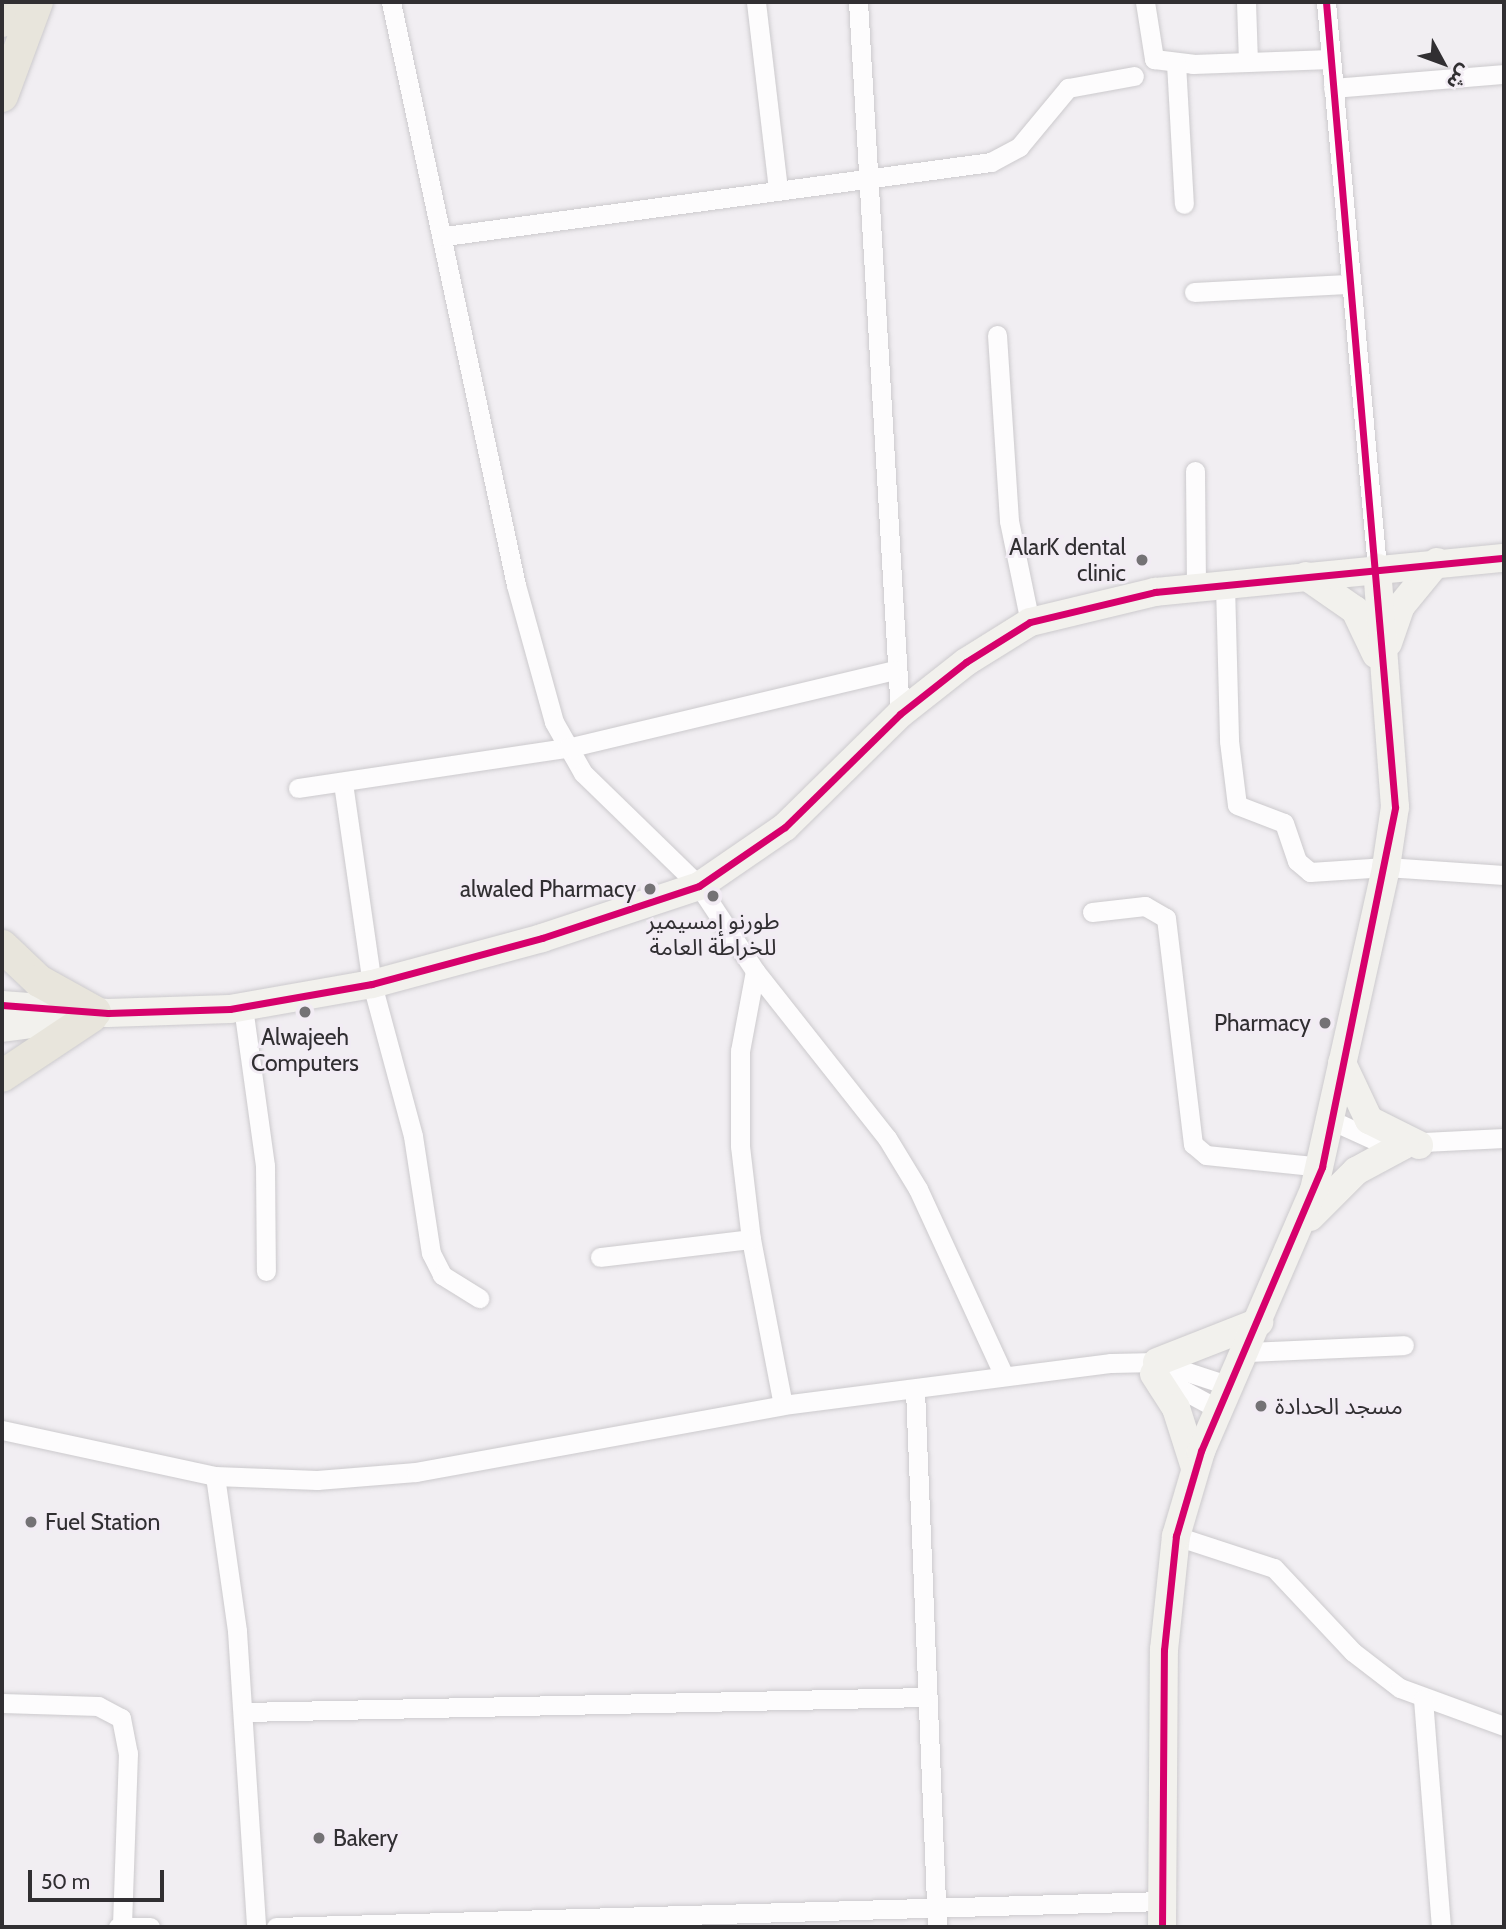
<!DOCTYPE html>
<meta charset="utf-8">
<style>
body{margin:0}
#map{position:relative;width:1506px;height:1929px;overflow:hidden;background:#f1eef2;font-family:Cabin,"Noto Sans Arabic",sans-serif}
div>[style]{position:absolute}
.roads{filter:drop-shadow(0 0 2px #cccacd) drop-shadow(0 0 2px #cccacd)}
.street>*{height:19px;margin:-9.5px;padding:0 9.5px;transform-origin:9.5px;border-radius:9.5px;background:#fdfcfd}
.secondary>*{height:28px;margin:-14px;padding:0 14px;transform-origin:14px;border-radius:14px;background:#f2f1ed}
.primary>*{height:32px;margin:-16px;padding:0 16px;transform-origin:16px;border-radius:16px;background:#e8e5dc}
.cycleway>*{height:7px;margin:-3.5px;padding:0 3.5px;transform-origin:3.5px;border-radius:3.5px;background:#d6006c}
.dots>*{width:19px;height:19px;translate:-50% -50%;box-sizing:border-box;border:4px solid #f2ecf4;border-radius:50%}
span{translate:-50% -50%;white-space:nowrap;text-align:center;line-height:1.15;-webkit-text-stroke:6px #f2ecf4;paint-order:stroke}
.poi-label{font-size:23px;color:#312f32}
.right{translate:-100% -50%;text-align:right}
.left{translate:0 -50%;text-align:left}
.frame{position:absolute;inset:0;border:4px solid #312f32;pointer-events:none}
.north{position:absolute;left:1408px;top:28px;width:70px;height:70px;-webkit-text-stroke:5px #f2ecf4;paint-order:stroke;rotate:131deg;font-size:19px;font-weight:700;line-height:28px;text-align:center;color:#312f32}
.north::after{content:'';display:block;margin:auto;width:24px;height:32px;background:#312f32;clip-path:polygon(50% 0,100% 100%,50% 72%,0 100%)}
.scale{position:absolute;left:28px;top:1870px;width:136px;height:32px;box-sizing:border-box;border:4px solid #312f32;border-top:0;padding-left:9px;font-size:21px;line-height:24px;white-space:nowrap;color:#312f32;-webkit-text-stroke:5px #f2ecf4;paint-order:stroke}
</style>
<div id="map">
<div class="roads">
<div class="street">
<div style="left:391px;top:2px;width:596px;rotate:77.9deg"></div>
<div style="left:516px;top:585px;width:142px;rotate:74.5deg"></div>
<div style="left:554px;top:722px;width:59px;rotate:60.4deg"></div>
<div style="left:583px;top:773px;width:162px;rotate:44.2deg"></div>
<div style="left:699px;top:886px;width:102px;rotate:56.6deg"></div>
<div style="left:755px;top:971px;width:213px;rotate:51.7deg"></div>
<div style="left:887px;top:1138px;width:60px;rotate:58.7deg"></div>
<div style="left:918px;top:1189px;width:204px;rotate:65.3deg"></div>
<div style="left:756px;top:2px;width:188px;rotate:83.3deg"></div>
<div style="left:858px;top:2px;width:713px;rotate:86.62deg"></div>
<div style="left:1145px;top:2px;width:58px;rotate:81deg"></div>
<div style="left:1154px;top:59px;width:39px;rotate:7deg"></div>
<div style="left:1193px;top:64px;width:138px;rotate:-2.1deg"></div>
<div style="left:1246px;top:2px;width:60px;rotate:88.1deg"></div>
<div style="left:1326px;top:2px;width:568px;rotate:84.85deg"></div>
<div style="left:1176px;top:63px;width:141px;rotate:86.8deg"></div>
<div style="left:1333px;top:88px;width:172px;rotate:-4.7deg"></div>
<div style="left:445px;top:236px;width:551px;rotate:-7.72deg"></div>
<div style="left:991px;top:162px;width:32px;rotate:-28deg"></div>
<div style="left:1019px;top:147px;width:77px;rotate:-50.3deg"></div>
<div style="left:1068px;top:88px;width:67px;rotate:-10.3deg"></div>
<div style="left:1194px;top:292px;width:153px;rotate:-3deg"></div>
<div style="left:997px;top:335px;width:186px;rotate:86.3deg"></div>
<div style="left:1009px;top:521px;width:103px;rotate:78.3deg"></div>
<div style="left:1195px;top:471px;width:118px;rotate:89.5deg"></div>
<div style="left:1225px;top:585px;width:156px;rotate:88.5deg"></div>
<div style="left:1229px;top:741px;width:64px;rotate:82.9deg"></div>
<div style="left:1237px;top:805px;width:50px;rotate:21deg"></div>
<div style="left:1284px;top:823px;width:40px;rotate:71.1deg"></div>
<div style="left:1297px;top:861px;width:17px;rotate:40deg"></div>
<div style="left:1310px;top:872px;width:76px;rotate:-3.8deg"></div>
<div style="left:1386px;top:867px;width:118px;rotate:3.9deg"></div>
<div style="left:343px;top:783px;width:203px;rotate:81.8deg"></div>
<div style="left:372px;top:984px;width:157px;rotate:74.9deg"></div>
<div style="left:413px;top:1136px;width:118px;rotate:81.3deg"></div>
<div style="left:431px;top:1253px;width:25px;rotate:63deg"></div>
<div style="left:442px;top:1275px;width:44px;rotate:31.9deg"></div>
<div style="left:298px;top:788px;width:272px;rotate:-8.5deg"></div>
<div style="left:567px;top:748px;width:336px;rotate:-13.4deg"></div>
<div style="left:1092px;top:912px;width:53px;rotate:-6.5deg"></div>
<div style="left:1145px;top:906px;width:24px;rotate:30deg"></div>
<div style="left:1166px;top:918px;width:228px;rotate:83.2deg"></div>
<div style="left:1193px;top:1144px;width:17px;rotate:40deg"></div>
<div style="left:1206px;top:1155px;width:117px;rotate:5.9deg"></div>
<div style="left:755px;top:971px;width:81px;rotate:100.6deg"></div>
<div style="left:740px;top:1051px;width:95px;rotate:90deg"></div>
<div style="left:740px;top:1146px;width:94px;rotate:83.3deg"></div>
<div style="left:751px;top:1239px;width:169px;rotate:79.1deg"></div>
<div style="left:243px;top:1007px;width:161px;rotate:82.1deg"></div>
<div style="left:265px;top:1166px;width:105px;rotate:89.5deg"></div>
<div style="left:1333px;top:1121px;width:55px;rotate:24.7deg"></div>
<div style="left:1383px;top:1144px;width:121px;rotate:-2.8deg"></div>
<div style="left:600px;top:1257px;width:152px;rotate:-6.8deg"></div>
<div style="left:1246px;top:1352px;width:158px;rotate:-2.5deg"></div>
<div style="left:1157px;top:1376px;width:69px;rotate:28.4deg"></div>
<div style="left:915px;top:1390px;width:537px;rotate:87.65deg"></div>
<div style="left:2px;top:1430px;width:218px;rotate:12.2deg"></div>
<div style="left:215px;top:1476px;width:102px;rotate:2.2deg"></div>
<div style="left:317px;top:1480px;width:99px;rotate:-4.6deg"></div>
<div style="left:416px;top:1472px;width:373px;rotate:-10.3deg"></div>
<div style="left:783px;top:1405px;width:331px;rotate:-7.3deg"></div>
<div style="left:1111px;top:1363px;width:46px;rotate:-1.2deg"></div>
<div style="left:1157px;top:1362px;width:77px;rotate:18.2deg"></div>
<div style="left:215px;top:1476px;width:157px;rotate:81.9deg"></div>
<div style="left:237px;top:1631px;width:297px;rotate:86.3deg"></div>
<div style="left:1176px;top:1536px;width:103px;rotate:18.1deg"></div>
<div style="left:1274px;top:1568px;width:115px;rotate:46.8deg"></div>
<div style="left:1353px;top:1652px;width:59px;rotate:37.5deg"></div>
<div style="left:1400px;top:1688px;width:111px;rotate:20.1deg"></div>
<div style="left:1423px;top:1699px;width:229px;rotate:85.5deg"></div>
<div style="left:2px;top:1703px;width:96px;rotate:1.8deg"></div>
<div style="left:98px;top:1706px;width:26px;rotate:28deg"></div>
<div style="left:121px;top:1718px;width:36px;rotate:79deg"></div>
<div style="left:128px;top:1753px;width:174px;rotate:92deg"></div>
<div style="left:244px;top:1712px;width:681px;rotate:-1.26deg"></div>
<div style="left:118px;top:1927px;width:32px"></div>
<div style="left:276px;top:1927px;width:886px;rotate:-1.68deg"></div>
</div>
<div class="secondary">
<div style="left:1306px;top:576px;width:60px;rotate:34.8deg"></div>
<div style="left:1355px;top:610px;width:49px;rotate:64.5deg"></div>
<div style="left:1388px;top:643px;width:39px;rotate:-71deg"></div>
<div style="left:1401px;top:606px;width:57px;rotate:-50.7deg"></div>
<div style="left:2px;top:1005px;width:106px;rotate:4.3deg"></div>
<div style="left:108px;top:1013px;width:122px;rotate:-1.9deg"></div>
<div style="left:230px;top:1009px;width:144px;rotate:-10deg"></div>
<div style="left:372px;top:984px;width:176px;rotate:-15.1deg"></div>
<div style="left:542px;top:938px;width:165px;rotate:-18.3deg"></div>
<div style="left:699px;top:886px;width:104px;rotate:-34.5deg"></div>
<div style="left:785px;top:827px;width:161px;rotate:-44.5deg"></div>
<div style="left:900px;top:714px;width:84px;rotate:-38.2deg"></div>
<div style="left:966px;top:662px;width:75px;rotate:-32deg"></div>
<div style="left:1030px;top:622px;width:129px;rotate:-13.5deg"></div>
<div style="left:1155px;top:592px;width:351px;rotate:-5.6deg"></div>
<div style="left:2px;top:1028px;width:52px;rotate:-7.7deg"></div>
<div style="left:1342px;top:1063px;width:63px;rotate:64.7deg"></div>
<div style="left:1369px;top:1120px;width:56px;rotate:26.6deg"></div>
<div style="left:1310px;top:1217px;width:65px;rotate:-45deg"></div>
<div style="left:1356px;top:1171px;width:55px;rotate:-28.4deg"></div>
<div style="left:1157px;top:1362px;width:110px;rotate:-21.4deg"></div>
<div style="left:1154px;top:1374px;width:40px;rotate:57.1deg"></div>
<div style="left:1176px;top:1408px;width:63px;rotate:72.4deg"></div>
<div style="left:1162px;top:1927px;width:277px;rotate:-89.6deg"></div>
<div style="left:1164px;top:1650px;width:115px;rotate:-84deg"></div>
<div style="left:1176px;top:1536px;width:89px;rotate:-73.6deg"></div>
<div style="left:1201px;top:1451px;width:284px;rotate:-66.6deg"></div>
<div style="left:1314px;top:1190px;width:331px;rotate:-77.4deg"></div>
<div style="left:1386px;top:867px;width:61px;rotate:-81.5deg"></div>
<div style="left:1395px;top:807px;width:240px;rotate:-94.3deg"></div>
</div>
<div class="primary">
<div style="left:2px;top:21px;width:21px;rotate:-67deg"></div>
<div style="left:2px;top:96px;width:100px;rotate:-69.6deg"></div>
<div style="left:2px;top:946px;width:51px;rotate:43.4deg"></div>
<div style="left:39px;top:981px;width:64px;rotate:29deg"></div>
<div style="left:2px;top:1076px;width:108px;rotate:-33.7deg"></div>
</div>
</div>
<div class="cycleway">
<div style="left:2px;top:1005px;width:106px;rotate:4.3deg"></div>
<div style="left:108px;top:1013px;width:122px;rotate:-1.9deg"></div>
<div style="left:230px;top:1009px;width:144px;rotate:-10deg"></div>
<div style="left:372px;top:984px;width:176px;rotate:-15.1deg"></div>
<div style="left:542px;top:938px;width:165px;rotate:-18.3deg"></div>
<div style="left:699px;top:886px;width:104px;rotate:-34.5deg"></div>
<div style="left:785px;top:827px;width:161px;rotate:-44.5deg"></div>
<div style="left:900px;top:714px;width:84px;rotate:-38.2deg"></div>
<div style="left:966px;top:662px;width:75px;rotate:-32deg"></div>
<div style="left:1030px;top:622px;width:129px;rotate:-13.5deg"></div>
<div style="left:1155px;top:592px;width:351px;rotate:-5.6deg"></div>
<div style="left:1162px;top:1927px;width:277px;rotate:-89.6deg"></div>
<div style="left:1164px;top:1650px;width:115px;rotate:-84deg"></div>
<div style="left:1176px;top:1536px;width:89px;rotate:-73.6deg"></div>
<div style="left:1201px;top:1451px;width:309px;rotate:-66.9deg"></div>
<div style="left:1322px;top:1167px;width:367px;rotate:-78.5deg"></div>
<div style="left:1395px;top:807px;width:808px;rotate:-94.9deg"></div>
</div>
<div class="dots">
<div style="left:1142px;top:560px;background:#747275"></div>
<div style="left:650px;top:889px;background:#747275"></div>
<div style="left:713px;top:896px;background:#747275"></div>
<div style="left:305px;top:1012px;background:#747275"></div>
<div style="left:1325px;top:1023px;background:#747275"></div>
<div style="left:1261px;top:1406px;background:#747275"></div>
<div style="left:31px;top:1522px;background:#747275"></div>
<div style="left:319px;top:1838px;background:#747275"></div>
</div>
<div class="poi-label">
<span class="right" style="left:1126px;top:560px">AlarK dental<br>clinic</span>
<span class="right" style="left:636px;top:889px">alwaled Pharmacy</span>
<span style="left:713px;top:934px">طورنو إمسيمير<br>للخراطة العامة</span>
<span class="right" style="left:1311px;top:1023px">Pharmacy</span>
<span style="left:305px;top:1050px">Alwajeeh<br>Computers</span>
<span class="left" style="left:1275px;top:1406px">مسجد الحدادة</span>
<span class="left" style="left:45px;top:1522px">Fuel Station</span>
<span class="left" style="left:333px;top:1838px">Bakery</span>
</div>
<div class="frame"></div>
<div class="north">ش</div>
<div class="scale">50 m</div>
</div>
